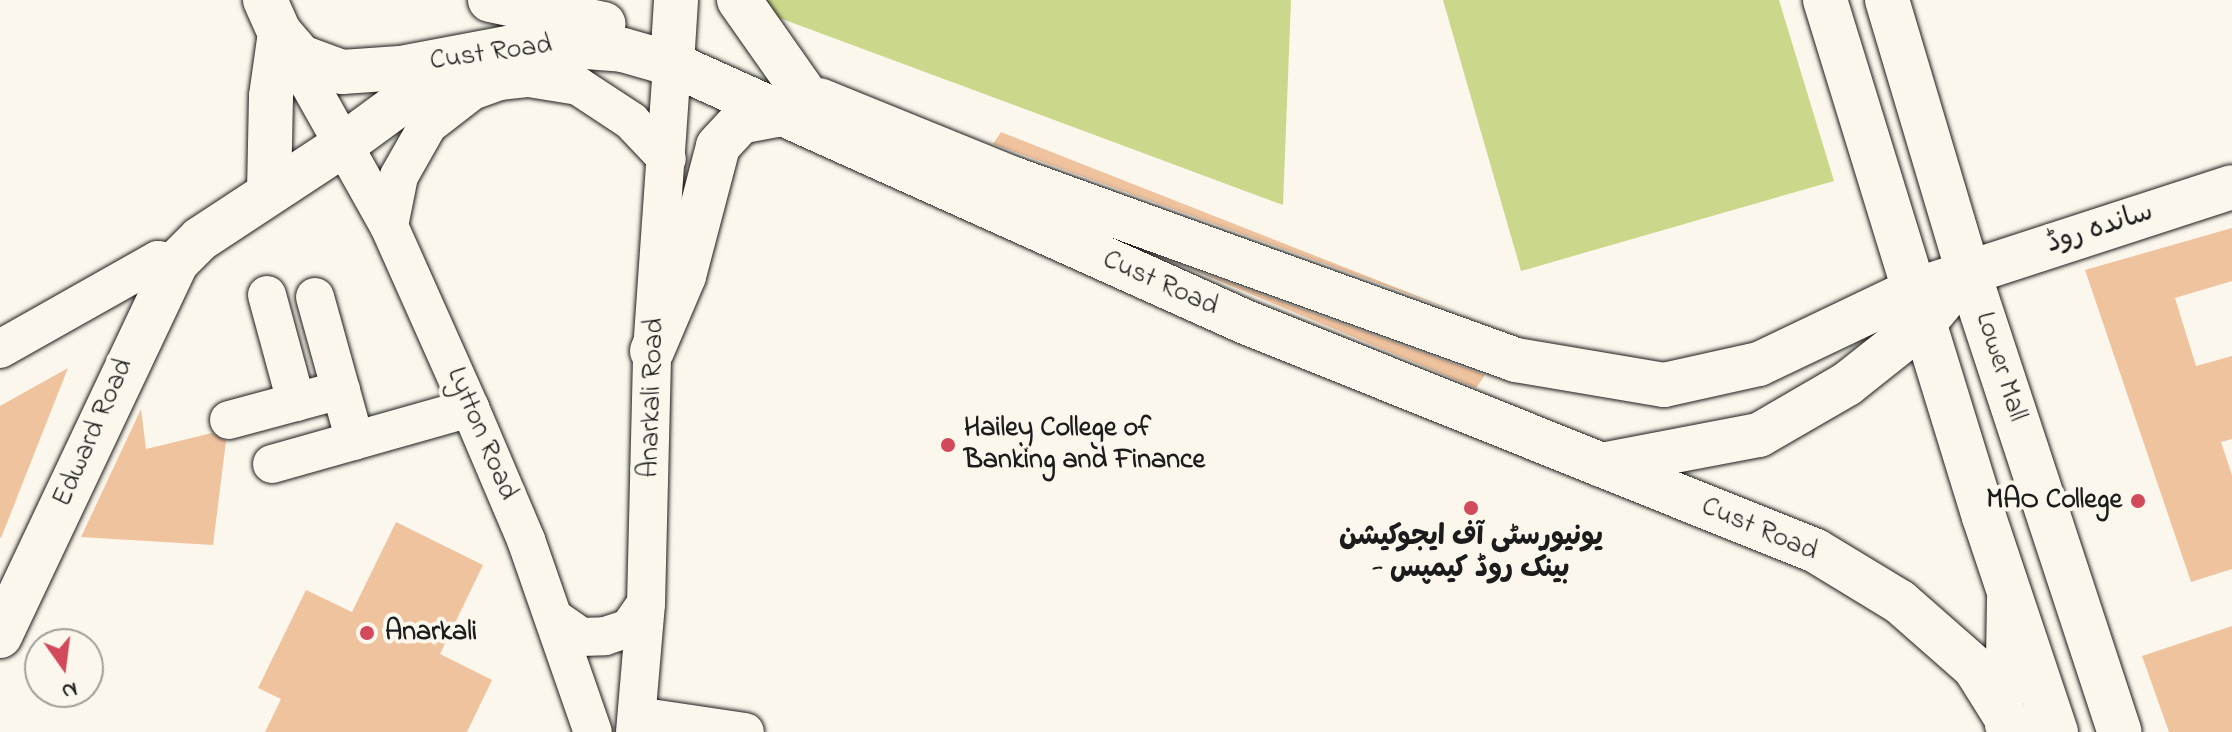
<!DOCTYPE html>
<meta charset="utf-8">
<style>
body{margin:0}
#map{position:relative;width:2232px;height:732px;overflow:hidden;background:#fbf7ec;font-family:"Indie Flower","Playpen Sans Arabic",sans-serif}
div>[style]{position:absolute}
.green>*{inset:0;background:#cbd88b}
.building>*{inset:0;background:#f0c39f}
.roads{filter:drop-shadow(0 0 2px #1c1c1c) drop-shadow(0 0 2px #1c1c1c)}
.minor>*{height:38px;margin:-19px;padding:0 19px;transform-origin:19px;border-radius:19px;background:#fbf7ec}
.major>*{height:44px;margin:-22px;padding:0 22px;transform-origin:22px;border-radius:22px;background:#fbf7ec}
.dots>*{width:22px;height:22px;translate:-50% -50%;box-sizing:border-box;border:4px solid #fbf7ec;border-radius:50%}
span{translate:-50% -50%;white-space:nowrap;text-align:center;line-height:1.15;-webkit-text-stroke:8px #fbf7ec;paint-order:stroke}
.street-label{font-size:28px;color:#1c1c1c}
.poi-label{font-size:28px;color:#1c1c1c;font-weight:700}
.left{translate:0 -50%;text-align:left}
.right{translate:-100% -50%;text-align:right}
.north{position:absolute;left:24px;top:628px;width:80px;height:80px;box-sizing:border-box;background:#fbf7ec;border:2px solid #a29f99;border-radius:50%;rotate:166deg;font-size:22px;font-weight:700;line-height:32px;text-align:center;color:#1c1c1c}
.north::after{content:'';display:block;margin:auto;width:28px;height:36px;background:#d1495b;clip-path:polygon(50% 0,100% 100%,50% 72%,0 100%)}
</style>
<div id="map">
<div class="green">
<div style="clip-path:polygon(731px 0,1291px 0,1283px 205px)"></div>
<div style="clip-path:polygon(1443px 0,1779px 0,1834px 181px,1521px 271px)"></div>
</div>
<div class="building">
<div style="clip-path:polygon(1001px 132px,1458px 312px,993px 144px)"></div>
<div style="clip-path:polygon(2232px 228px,2232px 281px,2175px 298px,2196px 366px,2232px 356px,2232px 439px,2221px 442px,2232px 475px,2232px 569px,2191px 582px,2085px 270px)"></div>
<div style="clip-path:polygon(1183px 266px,1485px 375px,1476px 388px)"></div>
<div style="clip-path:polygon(68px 368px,1px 538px,0 537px,0 406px)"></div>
<div style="clip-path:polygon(141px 409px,146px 449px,212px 433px,226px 441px,213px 545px,81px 537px)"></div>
<div style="clip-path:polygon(396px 522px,483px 565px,440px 654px,492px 680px,467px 732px,265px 732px,281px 699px,258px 688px,306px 590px,352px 612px)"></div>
<div style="clip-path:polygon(2232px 626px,2232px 732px,2169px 732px,2142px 656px)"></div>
</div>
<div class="roads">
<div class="minor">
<div style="left:284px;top:39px;width:214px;rotate:60.7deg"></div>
<div style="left:389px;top:226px;width:199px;rotate:66deg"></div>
<div style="left:470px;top:408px;width:143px;rotate:67deg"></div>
<div style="left:526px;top:540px;width:203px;rotate:70.8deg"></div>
<div style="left:389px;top:226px;width:51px;rotate:-78.7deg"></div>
<div style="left:399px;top:176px;width:59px;rotate:-60.4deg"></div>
<div style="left:428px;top:125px;width:56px;rotate:-37.7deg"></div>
<div style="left:472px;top:91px;width:29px;rotate:-20deg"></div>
<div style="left:499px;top:81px;width:30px;rotate:-6deg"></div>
<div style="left:529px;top:78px;width:50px;rotate:9.3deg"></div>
<div style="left:578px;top:86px;width:64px;rotate:33.4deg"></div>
<div style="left:631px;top:121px;width:52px;rotate:46.5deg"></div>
<div style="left:267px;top:295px;width:111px;rotate:74.8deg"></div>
<div style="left:315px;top:297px;width:149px;rotate:74.5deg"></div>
<div style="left:0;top:349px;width:181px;rotate:-29.4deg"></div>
<div style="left:158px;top:260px;width:18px;rotate:9deg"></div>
<div style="left:229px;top:420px;width:116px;rotate:-15deg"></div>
<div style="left:272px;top:464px;width:206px;rotate:-15.8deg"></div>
<div style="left:557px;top:620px;width:29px;rotate:35deg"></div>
<div style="left:581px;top:637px;width:24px;rotate:-2deg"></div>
<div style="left:605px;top:636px;width:25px;rotate:-18deg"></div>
<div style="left:629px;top:628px;width:29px;rotate:-55deg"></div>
<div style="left:637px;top:716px;width:109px;rotate:8.4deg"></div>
<div style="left:2004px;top:725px;width:126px;rotate:-89.1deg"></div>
<div style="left:635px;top:732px;width:128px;rotate:-85.1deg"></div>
<div style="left:646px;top:604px;width:253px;rotate:-88.6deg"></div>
<div style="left:652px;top:351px;width:288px;rotate:-86deg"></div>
</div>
<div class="major">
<div style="left:265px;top:0;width:36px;rotate:66deg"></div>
<div style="left:280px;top:33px;width:32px;rotate:49deg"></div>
<div style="left:301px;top:57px;width:44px;rotate:20.1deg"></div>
<div style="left:342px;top:72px;width:58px;rotate:-3.9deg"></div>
<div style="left:400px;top:68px;width:135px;rotate:-10.6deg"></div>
<div style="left:533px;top:43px;width:90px;rotate:4.4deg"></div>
<div style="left:623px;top:50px;width:51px;rotate:15.9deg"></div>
<div style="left:672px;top:64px;width:626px;rotate:24.23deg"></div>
<div style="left:1243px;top:321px;width:617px;rotate:21.87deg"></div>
<div style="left:1816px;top:551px;width:98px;rotate:31.3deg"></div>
<div style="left:1900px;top:602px;width:100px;rotate:41.3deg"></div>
<div style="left:1975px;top:668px;width:75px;rotate:58deg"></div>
<div style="left:490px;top:0;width:116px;rotate:11.9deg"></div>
<div style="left:739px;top:0;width:115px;rotate:54.9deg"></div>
<div style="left:1825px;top:0;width:541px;rotate:72.91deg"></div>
<div style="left:1984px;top:517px;width:227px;rotate:71.5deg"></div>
<div style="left:1887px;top:0;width:283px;rotate:73.4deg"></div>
<div style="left:1968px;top:271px;width:485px;rotate:71.8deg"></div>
<div style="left:672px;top:64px;width:64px;rotate:-86.4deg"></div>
<div style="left:819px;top:100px;width:207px;rotate:22.1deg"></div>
<div style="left:1011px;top:178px;width:537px;rotate:19.82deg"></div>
<div style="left:1516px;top:360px;width:150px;rotate:9.6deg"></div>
<div style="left:1664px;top:385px;width:97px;rotate:-12.5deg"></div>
<div style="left:1759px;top:364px;width:170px;rotate:-25.5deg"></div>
<div style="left:1912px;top:291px;width:336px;rotate:-18deg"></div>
<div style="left:269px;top:192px;width:96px;rotate:-88.8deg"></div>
<div style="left:271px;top:96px;width:64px;rotate:-81.9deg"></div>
<div style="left:652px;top:351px;width:82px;rotate:-66.9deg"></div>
<div style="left:684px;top:276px;width:134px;rotate:-75.3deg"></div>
<div style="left:718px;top:146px;width:33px;rotate:-47deg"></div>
<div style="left:740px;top:122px;width:43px;rotate:-10.8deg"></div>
<div style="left:1601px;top:465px;width:161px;rotate:-10.8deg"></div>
<div style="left:1759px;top:435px;width:102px;rotate:-30.1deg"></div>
<div style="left:1847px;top:384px;width:98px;rotate:-38.4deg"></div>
<div style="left:1924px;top:323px;width:26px;rotate:-50deg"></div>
<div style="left:0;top:636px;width:412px;rotate:-64.7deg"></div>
<div style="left:176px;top:263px;width:34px;rotate:-45deg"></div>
<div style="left:200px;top:239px;width:171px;rotate:-33.3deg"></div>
<div style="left:343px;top:145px;width:139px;rotate:-36.2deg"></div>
</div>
</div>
<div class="dots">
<div style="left:948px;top:445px;background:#d1495b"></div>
<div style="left:2138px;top:501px;background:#d1495b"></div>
<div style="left:1471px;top:508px;background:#d1495b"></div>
<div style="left:367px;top:633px;background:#d1495b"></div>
</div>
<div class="street-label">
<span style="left:491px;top:54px;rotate:-8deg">Cust Road</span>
<span style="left:2100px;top:229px;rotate:-18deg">ساندہ روڈ</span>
<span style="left:1160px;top:284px;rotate:24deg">Cust Road</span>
<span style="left:2000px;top:367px;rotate:72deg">Lower Mall</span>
<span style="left:653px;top:398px;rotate:-88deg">Anarkali Road</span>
<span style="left:94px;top:433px;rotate:-66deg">Edward Road</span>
<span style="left:481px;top:434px;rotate:67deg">Lytton Road</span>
<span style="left:1759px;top:530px;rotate:23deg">Cust Road</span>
</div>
<div class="poi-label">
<span class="left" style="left:964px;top:445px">Hailey College of<br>Banking and Finance</span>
<span class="right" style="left:2122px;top:501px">MAO College</span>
<span style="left:1471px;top:554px">یونیورسٹی آف ایجوکیشن<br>- بینک روڈ کیمپس</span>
<span class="left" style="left:385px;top:633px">Anarkali</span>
</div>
<div class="north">N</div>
</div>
